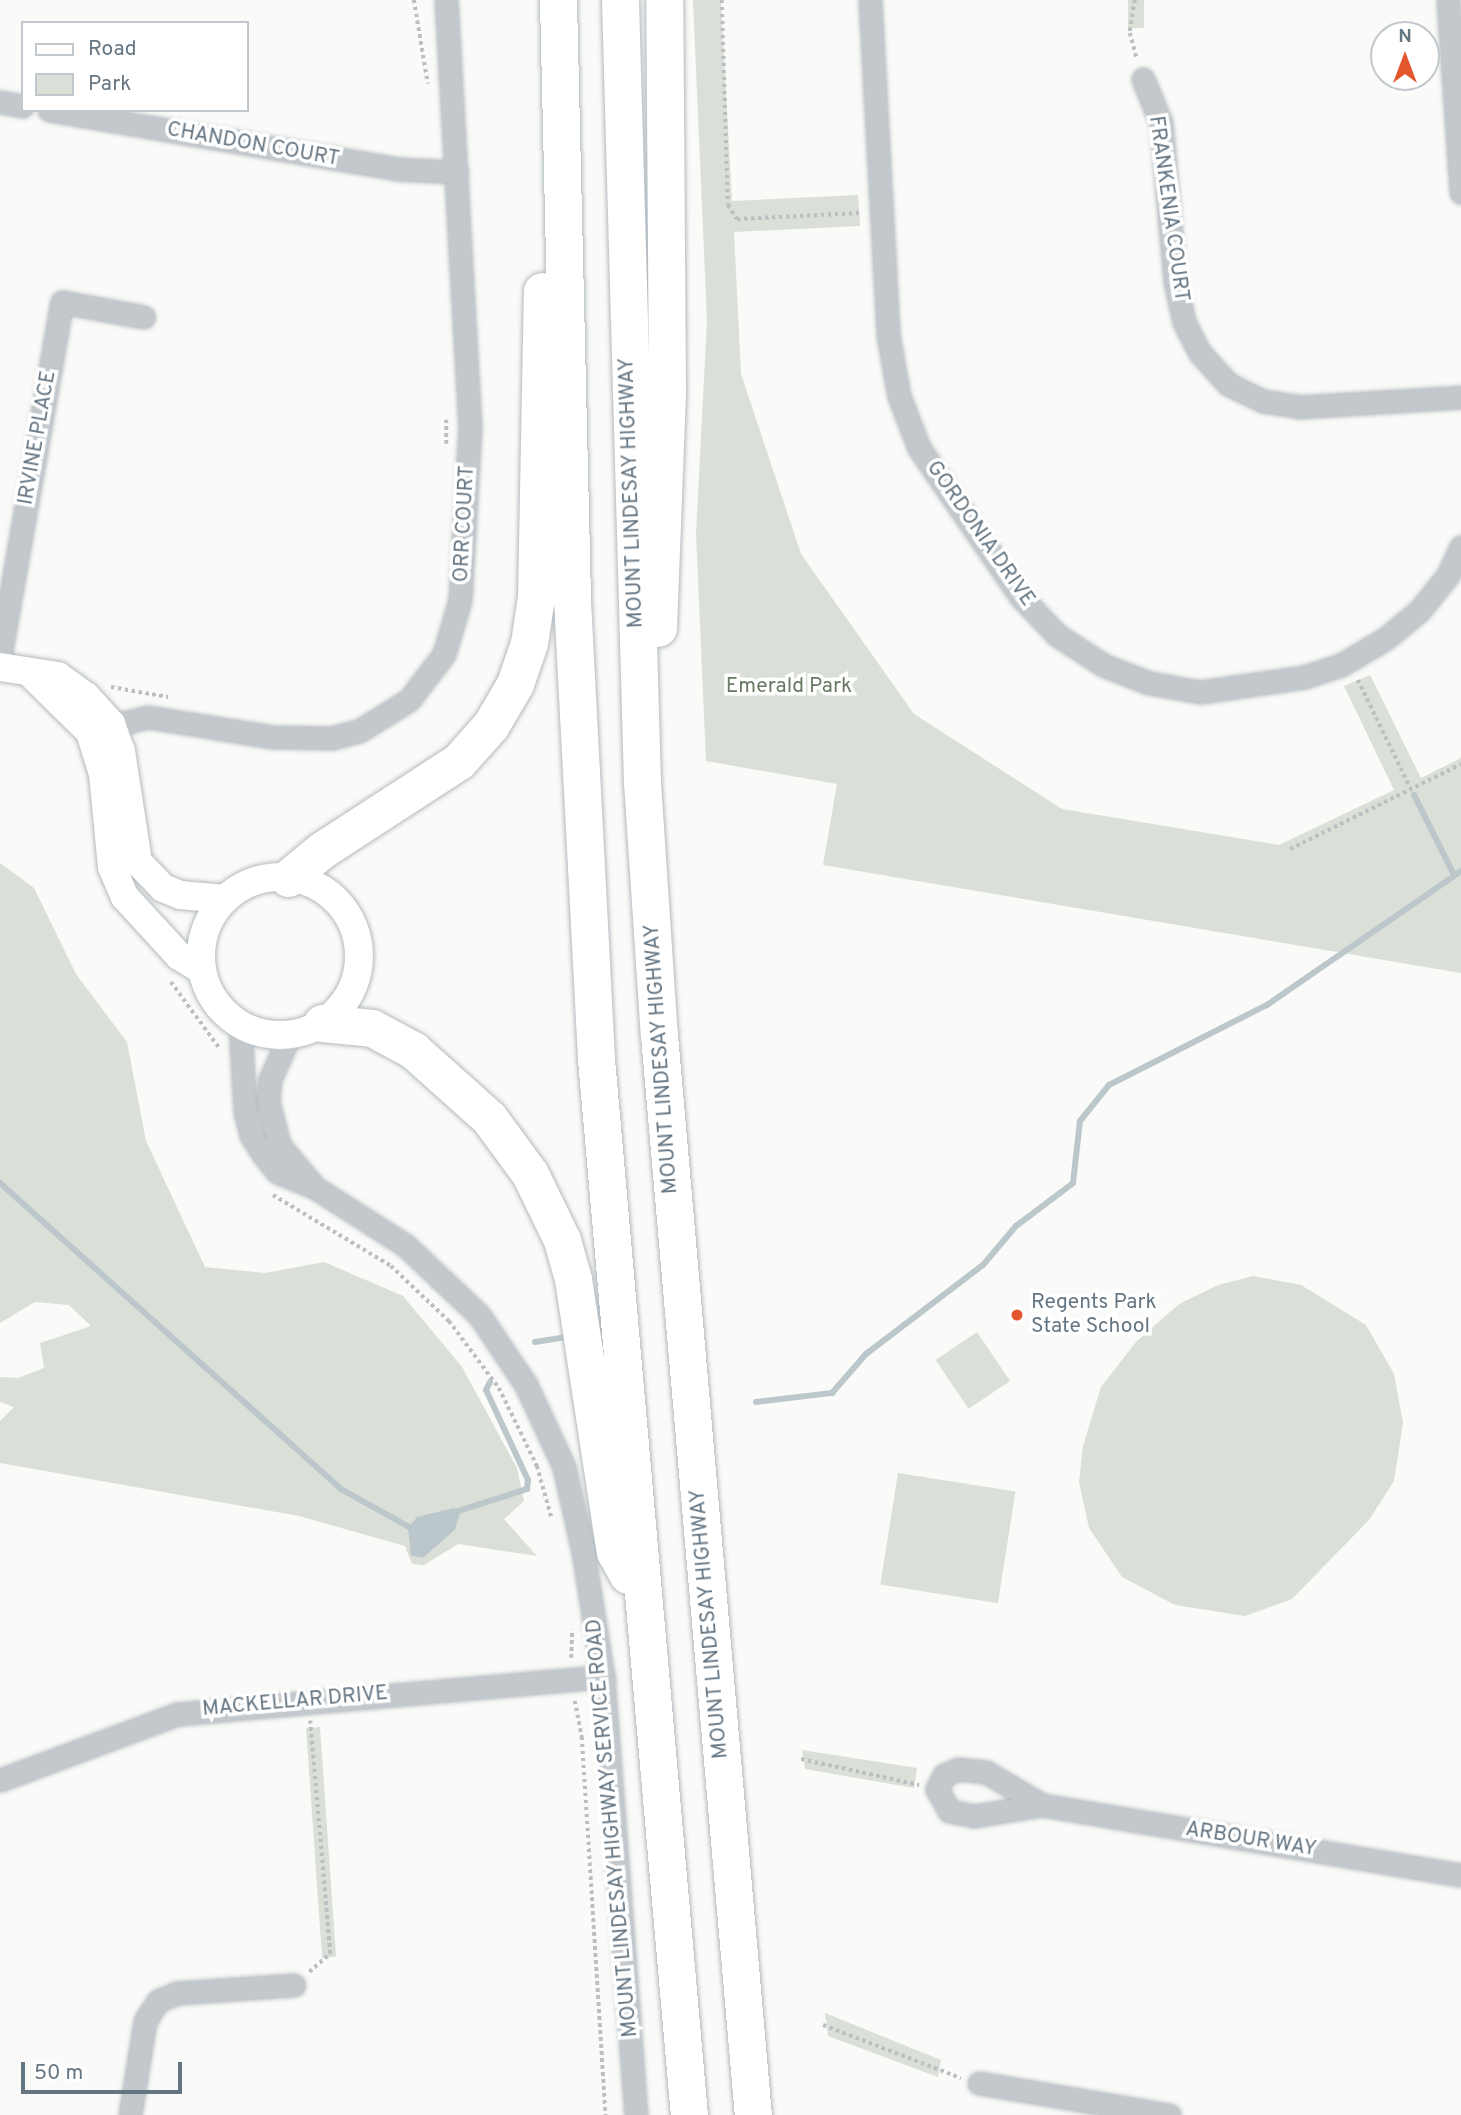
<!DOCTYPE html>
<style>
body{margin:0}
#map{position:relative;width:1461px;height:2115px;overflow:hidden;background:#fafaf8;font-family:Overpass,sans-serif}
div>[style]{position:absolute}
.green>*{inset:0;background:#dadfd7;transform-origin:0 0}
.water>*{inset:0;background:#bbc7cb}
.stream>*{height:6px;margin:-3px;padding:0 3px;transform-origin:3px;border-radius:3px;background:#bbc7cb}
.path>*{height:3.5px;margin-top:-1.75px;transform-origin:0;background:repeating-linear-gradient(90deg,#bbbfc2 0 3.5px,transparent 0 7px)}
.roads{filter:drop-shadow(0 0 2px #b3babf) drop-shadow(0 0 2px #b3babf)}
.street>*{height:21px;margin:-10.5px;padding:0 10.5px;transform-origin:10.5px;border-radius:10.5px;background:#c3c8cc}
.secondary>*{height:28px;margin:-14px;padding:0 14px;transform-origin:14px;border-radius:14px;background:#fff}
.secondary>.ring{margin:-14px;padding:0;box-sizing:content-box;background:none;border:28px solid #fff;border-radius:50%}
.highway>*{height:37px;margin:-18.5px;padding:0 18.5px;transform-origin:18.5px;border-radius:18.5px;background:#fff}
.dots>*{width:19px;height:19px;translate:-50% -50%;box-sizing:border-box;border:4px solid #fff;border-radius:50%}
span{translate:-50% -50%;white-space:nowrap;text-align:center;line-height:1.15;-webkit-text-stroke:7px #fff;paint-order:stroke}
.street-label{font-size:21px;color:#657683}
.park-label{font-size:21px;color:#687a64}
.poi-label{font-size:21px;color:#657683}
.left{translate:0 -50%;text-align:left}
.legend{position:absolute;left:21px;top:21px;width:228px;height:91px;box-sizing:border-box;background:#fff;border:2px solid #c1c8cd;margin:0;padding:9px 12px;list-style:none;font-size:21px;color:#657683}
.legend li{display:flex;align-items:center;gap:14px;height:35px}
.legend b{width:35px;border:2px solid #c1c8cd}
.north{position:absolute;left:1370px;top:21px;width:70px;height:70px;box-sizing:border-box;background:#fff;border:2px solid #c1c8cd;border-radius:50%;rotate:0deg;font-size:19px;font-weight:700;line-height:28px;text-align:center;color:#657683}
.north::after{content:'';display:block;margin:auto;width:24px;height:32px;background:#e4572e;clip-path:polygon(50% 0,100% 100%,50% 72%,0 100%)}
.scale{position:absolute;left:21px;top:2062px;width:161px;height:32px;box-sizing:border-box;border:4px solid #657683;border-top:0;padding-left:9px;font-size:21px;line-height:24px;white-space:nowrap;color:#657683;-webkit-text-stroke:5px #fff;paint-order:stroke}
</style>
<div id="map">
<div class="green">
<div style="clip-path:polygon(693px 0,721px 0,732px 201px,858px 195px,860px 226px,734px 232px,741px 374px,801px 554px,914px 714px,1062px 809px,1279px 845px,1394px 790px,1344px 686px,1370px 675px,1421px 778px,1461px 758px,1461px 973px,823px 865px,837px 784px,706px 761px,696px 533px,707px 321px)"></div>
<div style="left:1128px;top:0;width:16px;height:28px"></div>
<div style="clip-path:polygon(evenodd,0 863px,34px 888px,76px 974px,127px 1042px,146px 1141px,205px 1267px,265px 1273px,324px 1262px,403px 1296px,462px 1367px,517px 1468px,524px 1501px,504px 1519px,537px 1556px,458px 1544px,424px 1565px,412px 1564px,405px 1546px,299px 1516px,0 1463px,0 1421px,14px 1407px,0 1402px,0 1377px,18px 1378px,44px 1368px,40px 1343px,91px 1326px,69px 1305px,35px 1302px,0 1323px,0 863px,444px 1514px,455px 1530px,423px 1558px,411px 1556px,429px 1515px,444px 1514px)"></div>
<div style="clip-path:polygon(1253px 1276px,1301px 1285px,1366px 1325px,1394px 1374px,1403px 1423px,1394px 1481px,1369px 1520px,1292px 1599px,1245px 1616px,1175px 1605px,1122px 1577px,1089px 1528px,1079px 1482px,1083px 1446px,1101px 1387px,1136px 1342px,1179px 1304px,1218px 1285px)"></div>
<div style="left:977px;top:1332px;width:59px;height:50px;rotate:56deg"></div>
<div style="left:898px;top:1473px;width:119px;height:113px;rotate:9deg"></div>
<div style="left:320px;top:1727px;width:230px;height:14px;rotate:86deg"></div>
<div style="clip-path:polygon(802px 1750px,917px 1768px,914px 1788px,805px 1769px)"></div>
<div style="clip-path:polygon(825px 2013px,941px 2060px,938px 2077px,828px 2036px)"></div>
</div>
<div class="water">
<div style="clip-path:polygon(454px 1508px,460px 1513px,455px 1530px,423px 1558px,411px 1556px,408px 1528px,417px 1517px)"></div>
</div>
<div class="stream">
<div style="left:1414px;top:795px;width:89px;rotate:63.4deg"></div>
<div style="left:0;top:1183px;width:458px;rotate:41.9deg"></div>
<div style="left:341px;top:1489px;width:86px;rotate:29.2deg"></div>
<div style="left:535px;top:1342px;width:31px;rotate:-9deg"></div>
<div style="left:756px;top:1402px;width:77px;rotate:-6.8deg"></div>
<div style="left:832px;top:1393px;width:52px;rotate:-48.9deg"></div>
<div style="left:866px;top:1354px;width:147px;rotate:-37.3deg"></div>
<div style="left:983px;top:1265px;width:51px;rotate:-49.8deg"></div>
<div style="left:1016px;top:1226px;width:71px;rotate:-37deg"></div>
<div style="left:1073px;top:1183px;width:62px;rotate:-83.6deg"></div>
<div style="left:1080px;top:1121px;width:46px;rotate:-51.1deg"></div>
<div style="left:1109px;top:1085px;width:177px;rotate:-26.9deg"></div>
<div style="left:1267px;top:1005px;width:236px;rotate:-34.6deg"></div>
<div style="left:452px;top:1513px;width:79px;rotate:-17.7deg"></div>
<div style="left:527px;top:1489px;width:9px;rotate:-84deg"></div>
<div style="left:528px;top:1480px;width:99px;rotate:-115deg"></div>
<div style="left:486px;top:1390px;width:9px;rotate:-63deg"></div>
</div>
<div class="path">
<div style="left:414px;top:0;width:85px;rotate:80.5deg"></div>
<div style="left:722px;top:0;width:205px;rotate:88.3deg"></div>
<div style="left:728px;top:205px;width:17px;rotate:57deg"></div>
<div style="left:737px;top:219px;width:123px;rotate:-2.8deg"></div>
<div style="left:1135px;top:0;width:33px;rotate:99deg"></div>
<div style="left:1130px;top:33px;width:27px;rotate:75deg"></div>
<div style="left:446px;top:444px;width:24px;rotate:-90deg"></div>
<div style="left:1358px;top:680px;width:121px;rotate:64.1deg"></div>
<div style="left:111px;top:687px;width:58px;rotate:10deg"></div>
<div style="left:1290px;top:849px;width:191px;rotate:-26.4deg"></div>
<div style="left:171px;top:982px;width:83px;rotate:53.8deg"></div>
<div style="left:273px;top:1195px;width:138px;rotate:31deg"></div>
<div style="left:391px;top:1266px;width:80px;rotate:43.5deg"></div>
<div style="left:449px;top:1321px;width:84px;rotate:53.3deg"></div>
<div style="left:499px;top:1388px;width:87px;rotate:64deg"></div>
<div style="left:537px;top:1466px;width:55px;rotate:74.2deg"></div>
<div style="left:571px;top:1658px;width:28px;rotate:-88deg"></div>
<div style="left:575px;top:1701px;width:37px;rotate:79deg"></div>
<div style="left:582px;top:1737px;width:379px;rotate:86.4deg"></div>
<div style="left:801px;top:1759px;width:121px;rotate:12.4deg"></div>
<div style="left:309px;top:1972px;width:28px;rotate:-41deg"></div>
<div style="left:330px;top:1954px;width:234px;rotate:-94.9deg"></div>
<div style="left:823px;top:2025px;width:148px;rotate:21deg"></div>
</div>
<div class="roads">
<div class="street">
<div style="left:870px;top:0;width:335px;rotate:86.9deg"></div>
<div style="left:888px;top:335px;width:62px;rotate:79.8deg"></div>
<div style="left:899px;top:396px;width:56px;rotate:69deg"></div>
<div style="left:919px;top:448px;width:181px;rotate:55.6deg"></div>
<div style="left:1021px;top:597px;width:52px;rotate:46.5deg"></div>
<div style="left:1057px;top:635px;width:55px;rotate:33.1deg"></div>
<div style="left:1103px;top:665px;width:49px;rotate:21.4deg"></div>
<div style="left:1149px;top:683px;width:52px;rotate:10deg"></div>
<div style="left:1200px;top:692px;width:105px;rotate:-8.2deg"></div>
<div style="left:1304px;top:677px;width:39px;rotate:-18deg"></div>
<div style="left:1341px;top:665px;width:51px;rotate:-30.6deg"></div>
<div style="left:1385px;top:639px;width:45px;rotate:-39.6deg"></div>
<div style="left:1420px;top:610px;width:45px;rotate:-51.3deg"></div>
<div style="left:1448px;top:575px;width:31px;rotate:-65deg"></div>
<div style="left:1448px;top:0;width:193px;rotate:86.1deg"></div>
<div style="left:1143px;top:79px;width:48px;rotate:67.8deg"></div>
<div style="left:1161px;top:123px;width:159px;rotate:84.9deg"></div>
<div style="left:1175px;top:281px;width:42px;rotate:77.6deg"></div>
<div style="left:1184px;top:322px;width:35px;rotate:63deg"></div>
<div style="left:1200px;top:353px;width:42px;rotate:47.9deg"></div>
<div style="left:1228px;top:384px;width:39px;rotate:26deg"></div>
<div style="left:1263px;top:401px;width:36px;rotate:9deg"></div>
<div style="left:1299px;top:407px;width:162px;rotate:-3.5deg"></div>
<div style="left:0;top:102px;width:23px;rotate:10deg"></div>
<div style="left:49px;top:110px;width:352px;rotate:9.6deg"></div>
<div style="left:396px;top:169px;width:61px;rotate:2.8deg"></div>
<div style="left:0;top:656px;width:359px;rotate:-80.1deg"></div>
<div style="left:62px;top:302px;width:83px;rotate:10.4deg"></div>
<div style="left:98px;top:729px;width:51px;rotate:-13.5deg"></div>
<div style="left:148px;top:717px;width:127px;rotate:9.1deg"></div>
<div style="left:273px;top:737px;width:59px;rotate:1deg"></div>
<div style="left:332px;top:738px;width:28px;rotate:-15deg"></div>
<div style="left:359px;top:731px;width:59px;rotate:-31.8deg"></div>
<div style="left:409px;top:700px;width:58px;rotate:-52.7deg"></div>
<div style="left:444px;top:654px;width:56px;rotate:-73.5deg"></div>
<div style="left:460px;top:600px;width:172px;rotate:-86.7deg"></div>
<div style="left:470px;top:428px;width:429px;rotate:-93.2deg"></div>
<div style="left:240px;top:1024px;width:88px;rotate:86.7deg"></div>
<div style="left:245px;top:1112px;width:24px;rotate:75deg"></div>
<div style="left:251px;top:1135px;width:22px;rotate:58deg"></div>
<div style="left:263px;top:1154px;width:23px;rotate:52deg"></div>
<div style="left:277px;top:1172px;width:40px;rotate:22deg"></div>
<div style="left:314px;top:1187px;width:108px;rotate:32.5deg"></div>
<div style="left:405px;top:1245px;width:102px;rotate:43.4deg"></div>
<div style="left:479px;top:1315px;width:84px;rotate:56.1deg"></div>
<div style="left:526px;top:1385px;width:90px;rotate:65.1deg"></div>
<div style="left:564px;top:1467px;width:86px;rotate:77.3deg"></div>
<div style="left:583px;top:1551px;width:128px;rotate:81deg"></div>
<div style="left:603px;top:1677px;width:439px;rotate:85.7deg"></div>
<div style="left:290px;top:1035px;width:48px;rotate:114.4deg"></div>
<div style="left:270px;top:1079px;width:22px;rotate:95deg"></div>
<div style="left:268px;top:1101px;width:45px;rotate:76deg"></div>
<div style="left:279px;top:1145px;width:50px;rotate:49.9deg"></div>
<div style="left:0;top:1780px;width:189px;rotate:-20.4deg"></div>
<div style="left:177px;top:1714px;width:428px;rotate:-5deg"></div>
<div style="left:1042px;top:1805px;width:65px;rotate:-149.5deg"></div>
<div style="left:986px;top:1772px;width:27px;rotate:-174deg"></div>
<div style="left:959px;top:1769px;width:16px;rotate:158deg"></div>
<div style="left:944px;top:1775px;width:16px;rotate:117deg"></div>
<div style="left:937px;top:1789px;width:25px;rotate:61deg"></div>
<div style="left:949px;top:1811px;width:25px;rotate:11deg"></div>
<div style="left:974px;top:1816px;width:69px;rotate:-9.2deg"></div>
<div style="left:1042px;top:1805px;width:425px;rotate:9.5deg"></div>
<div style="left:979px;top:2083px;width:193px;rotate:9.6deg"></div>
<div style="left:130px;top:2115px;width:95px;rotate:-80.9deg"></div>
<div style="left:145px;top:2021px;width:24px;rotate:-57deg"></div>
<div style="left:158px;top:2001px;width:21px;rotate:-23deg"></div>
<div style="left:177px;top:1993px;width:117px;rotate:-3.9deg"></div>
</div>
<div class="secondary">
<div style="left:0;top:667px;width:59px;rotate:8.8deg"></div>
<div style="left:58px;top:676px;width:34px;rotate:36deg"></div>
<div style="left:86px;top:696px;width:38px;rotate:48deg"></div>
<div style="left:111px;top:724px;width:29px;rotate:70deg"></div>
<div style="left:121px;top:751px;width:112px;rotate:81.3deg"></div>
<div style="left:138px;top:862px;width:36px;rotate:46deg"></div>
<div style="left:163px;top:888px;width:18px;rotate:22deg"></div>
<div style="left:180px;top:895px;width:45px;rotate:5.1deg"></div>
<div style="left:31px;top:674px;width:83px;rotate:44.5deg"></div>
<div style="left:90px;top:732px;width:44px;rotate:72.8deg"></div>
<div style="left:103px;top:774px;width:93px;rotate:84.5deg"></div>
<div style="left:112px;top:867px;width:33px;rotate:67deg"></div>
<div style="left:125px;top:897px;width:80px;rotate:47.5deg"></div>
<div style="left:179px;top:956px;width:27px;rotate:31deg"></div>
<div class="ring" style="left:201px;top:877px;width:130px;height:130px"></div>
</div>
<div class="highway">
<div style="left:558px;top:0;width:600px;rotate:88.66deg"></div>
<div style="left:572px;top:600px;width:460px;rotate:87deg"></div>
<div style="left:596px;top:1059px;width:1060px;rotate:84.97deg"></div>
<div style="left:620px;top:0;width:782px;rotate:88.39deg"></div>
<div style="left:642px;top:782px;width:254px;rotate:86.2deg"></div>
<div style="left:659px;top:1035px;width:1084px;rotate:85.03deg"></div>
<div style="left:658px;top:628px;width:238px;rotate:-87.8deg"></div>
<div style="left:667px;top:390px;width:390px;rotate:-90.4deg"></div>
<div style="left:288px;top:878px;width:44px;rotate:-39.5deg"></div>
<div style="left:322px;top:850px;width:163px;rotate:-33deg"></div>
<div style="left:459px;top:761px;width:48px;rotate:-48.4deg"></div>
<div style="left:491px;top:725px;width:48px;rotate:-59.7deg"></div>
<div style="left:515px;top:684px;width:43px;rotate:-71.1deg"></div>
<div style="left:529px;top:643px;width:47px;rotate:-81.3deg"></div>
<div style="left:536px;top:597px;width:306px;rotate:-88.9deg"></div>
<div style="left:322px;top:1023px;width:50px;rotate:5.7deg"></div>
<div style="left:372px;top:1028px;width:47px;rotate:28.2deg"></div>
<div style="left:413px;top:1050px;width:102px;rotate:41.8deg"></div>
<div style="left:489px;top:1118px;width:69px;rotate:53.8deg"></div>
<div style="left:530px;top:1174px;width:73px;rotate:64.1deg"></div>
<div style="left:562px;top:1240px;width:41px;rotate:74.2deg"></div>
<div style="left:573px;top:1279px;width:276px;rotate:81.3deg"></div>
<div style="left:615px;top:1552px;width:26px;rotate:61deg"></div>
</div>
</div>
<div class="dots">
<div style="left:1017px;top:1315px;background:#e4572e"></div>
</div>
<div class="street-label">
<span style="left:253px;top:145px;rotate:10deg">CHANDON COURT</span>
<span style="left:1168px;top:209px;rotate:82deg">FRANKENIA COURT</span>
<span style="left:38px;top:438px;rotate:-80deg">IRVINE PLACE</span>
<span style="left:632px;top:493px;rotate:-92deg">MOUNT LINDESAY HIGHWAY</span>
<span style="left:465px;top:524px;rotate:-87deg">ORR COURT</span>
<span style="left:980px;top:534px;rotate:55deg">GORDONIA DRIVE</span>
<span style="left:662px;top:1059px;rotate:-94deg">MOUNT LINDESAY HIGHWAY</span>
<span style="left:710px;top:1624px;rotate:-95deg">MOUNT LINDESAY HIGHWAY</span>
<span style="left:295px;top:1702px;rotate:-5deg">MACKELLAR DRIVE</span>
<span style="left:613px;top:1828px;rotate:-95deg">MOUNT LINDESAY HIGHWAY SERVICE ROAD</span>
<span style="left:1251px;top:1840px;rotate:9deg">ARBOUR WAY</span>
</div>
<div class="park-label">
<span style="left:789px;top:687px">Emerald Park</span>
</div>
<div class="poi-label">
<span class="left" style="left:1031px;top:1315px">Regents Park<br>State School</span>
</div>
<ul class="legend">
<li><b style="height:9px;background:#fff"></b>Road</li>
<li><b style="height:19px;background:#dadfd7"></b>Park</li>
</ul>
<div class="north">N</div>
<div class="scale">50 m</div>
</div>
